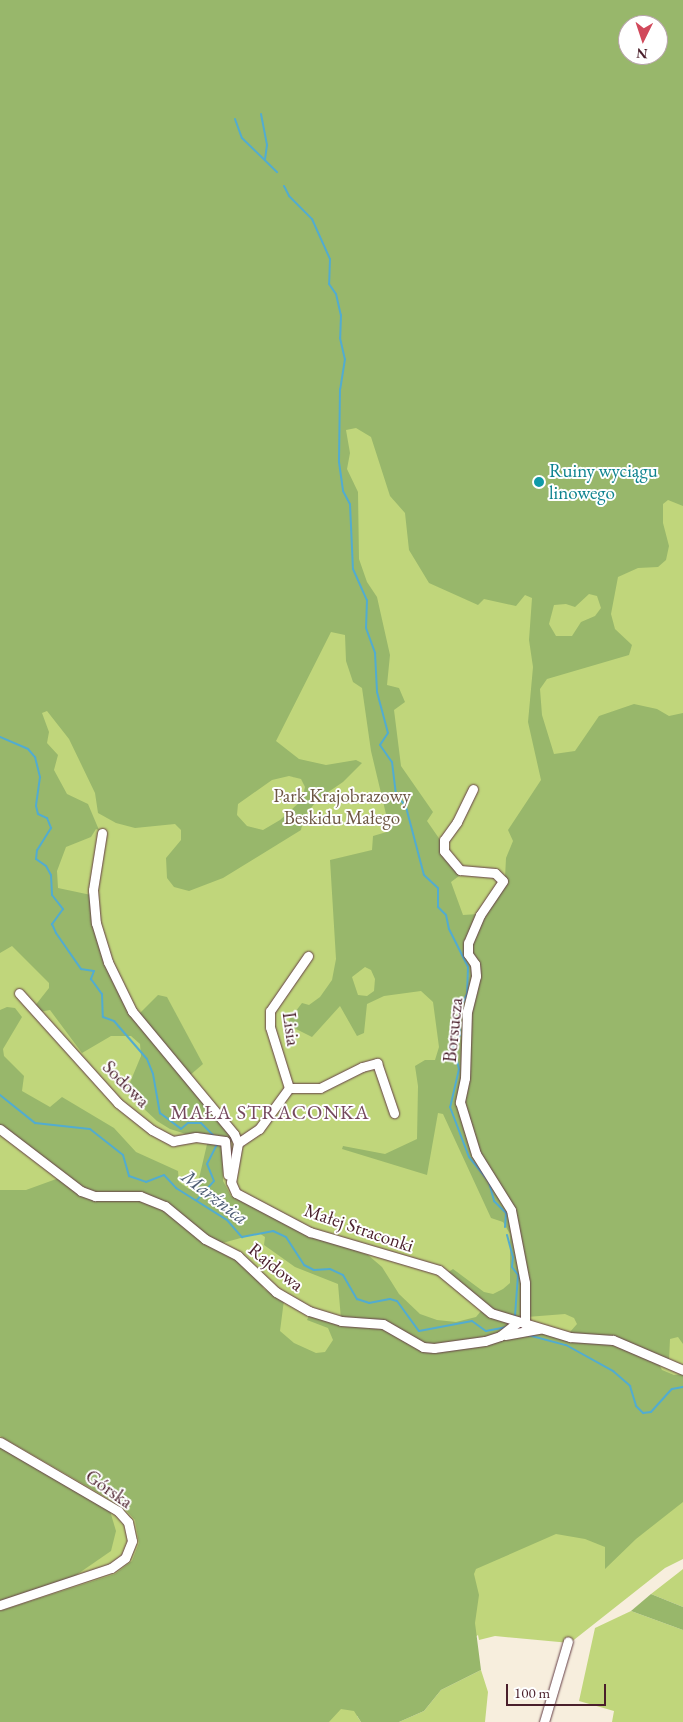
<!DOCTYPE html>
<meta charset="utf-8">
<style>
body{margin:0}
#map{position:relative;width:683px;height:1722px;overflow:hidden;background:#f7eedd;font-family:"EB Garamond",serif}
div>[style]{position:absolute}
.green>*{inset:0;background:#c0d67b}
.forest>*{inset:0;background:#98b76b}
.stream>*{height:2px;margin:-1px;padding:0 1px;transform-origin:1px;border-radius:1px;background:#52acd0}
.roads{filter:drop-shadow(0 0 1px #643e46) drop-shadow(0 0 1px #643e46)}
.minor>*{height:9px;margin:-4.5px;padding:0 4.5px;transform-origin:4.5px;border-radius:4.5px;background:#fff}
.dots>*{width:14px;height:14px;translate:-50% -50%;box-sizing:border-box;border:2px solid #fff;border-radius:50%}
span{translate:-50% -50%;white-space:nowrap;text-align:center;line-height:1.15;-webkit-text-stroke:4px #fff;paint-order:stroke}
.culture-label{font-size:19px;color:#0d838f}
.left{translate:0 -50%;text-align:left}
.park-label{font-size:19px;color:#6d5643}
.street-label{font-size:19px;color:#4a1f2b}
.neighbourhood-label{font-size:20px;color:#74485d;letter-spacing:1px}
.water-label{font-size:20px;color:#4e5e75;font-style:italic}
.north{position:absolute;left:618px;top:15px;width:50px;height:50px;box-sizing:border-box;background:#fff;border:1px solid #b7a5aa;border-radius:50%;rotate:184deg;font-size:14px;font-weight:700;line-height:20px;text-align:center;color:#4a1f2b}
.north::after{content:'';display:block;margin:auto;width:18px;height:22px;background:#d1495b;clip-path:polygon(50% 0,100% 100%,50% 72%,0 100%)}
.scale{position:absolute;left:506px;top:1684px;width:100px;height:22px;box-sizing:border-box;border:2px solid #4a1f2b;border-top:0;padding-left:6px;font-size:15px;line-height:18px;white-space:nowrap;color:#4a1f2b;-webkit-text-stroke:4px #fff;paint-order:stroke}
</style>
<div id="map">
<div class="green">
<div style="clip-path:polygon(evenodd,0 0,683px 0,683px 1559px,665px 1568px,570px 1643px,495px 1636px,479px 1640px,478px 1635px,357px 1716px,361px 1722px,0 1722px,0 0,628px 25px,658px 25px,658px 55px,628px 55px,628px 25px)"></div>
<div style="clip-path:polygon(683px 1569px,683px 1607px,651px 1594px,678px 1573px)"></div>
<div style="clip-path:polygon(631px 1611px,683px 1630px,683px 1722px,612px 1722px,614px 1711px,579px 1701px,595px 1628px)"></div>
<div style="clip-path:polygon(481px 1670px,488px 1692px,485px 1722px,399px 1722px,424px 1711px,441px 1690px)"></div>
</div>
<div class="forest">
<div style="clip-path:polygon(evenodd,0 0,683px 0,683px 506px,668px 500px,663px 504px,663px 523px,669px 546px,666px 560px,658px 567px,638px 568px,618px 577px,611px 614px,615px 629px,632px 645px,629px 655px,547px 679px,540px 689px,542px 715px,554px 754px,575px 751px,599px 716px,634px 704px,657px 709px,669px 716px,683px 713px,683px 1344px,678px 1337px,670px 1339px,669px 1361px,627px 1343px,572px 1335px,570px 1332px,577px 1324px,574px 1318px,565px 1314px,514px 1318px,483px 1306px,447px 1273px,453px 1269px,484px 1292px,493px 1294px,503px 1289px,510px 1283px,510px 1234px,503px 1222px,491px 1218px,443px 1114px,438px 1113px,427px 1175px,342px 1149px,343px 1146px,385px 1154px,417px 1139px,418px 1086px,415px 1066px,425px 1060px,435px 1060px,439px 1047px,433px 1002px,421px 991px,384px 996px,367px 1004px,364px 1033px,357px 1036px,340px 1006px,312px 1037px,286px 1024px,302px 1003px,309px 1005px,320px 997px,332px 980px,336px 959px,330px 860px,372px 850px,373px 836px,390px 831px,371px 751px,362px 688px,353px 682px,346px 661px,345px 635px,331px 632px,276px 741px,299px 759px,326px 765px,356px 760px,362px 763px,343px 782px,318px 799px,304px 817px,301px 830px,223px 878px,189px 891px,174px 887px,167px 878px,166px 858px,181px 840px,181px 830px,175px 824px,135px 828px,116px 823px,98px 813px,95px 793px,69px 739px,47px 711px,42px 713px,49px 732px,47px 743px,58px 755px,54px 770px,67px 794px,88px 804px,99px 830px,96px 829px,91px 837px,66px 847px,57px 871px,58px 888px,91px 895px,123px 1001px,230px 1132px,233px 1142px,189px 1135px,170px 1129px,157px 1121px,126px 1092px,141px 1056px,140px 1044px,131px 1036px,111px 1036px,82px 1053px,50px 1010px,39px 1012px,34px 1007px,49px 988px,49px 983px,12px 946px,0 953px,0 0,628px 25px,658px 25px,658px 55px,628px 55px,628px 25px,0 0,356px 428px,371px 437px,390px 496px,405px 513px,409px 550px,429px 583px,478px 605px,484px 599px,516px 606px,525px 595px,532px 598px,529px 640px,533px 667px,528px 722px,541px 780px,508px 830px,513px 841px,506px 858px,505px 878px,479px 914px,463px 915px,451px 882px,463px 873px,427px 821px,433px 812px,401px 766px,394px 710px,405px 702px,399px 688px,387px 685px,390px 655px,377px 597px,367px 582px,359px 559px,358px 492px,347px 469px,350px 453px,346px 430px,356px 428px,0 0,589px 594px,597px 596px,601px 608px,595px 616px,581px 622px,572px 636px,556px 636px,549px 624px,554px 605px,566px 604px,575px 607px,589px 594px,0 0,289px 776px,301px 779px,305px 787px,302px 800px,280px 820px,263px 830px,247px 826px,237px 815px,238px 804px,272px 780px,289px 776px,0 0,365px 967px,371px 970px,375px 979px,374px 991px,367px 996px,358px 995px,352px 977px,365px 967px)"></div>
<div style="clip-path:polygon(158px 995px,167px 997px,203px 1064px,189px 1076px,138px 1015px)"></div>
<div style="clip-path:polygon(7px 1007px,15px 1008px,22px 1017px,3px 1049px,4px 1056px,24px 1076px,22px 1091px,50px 1107px,62px 1097px,114px 1128px,136px 1152px,178px 1171px,179px 1182px,189px 1189px,197px 1187px,208px 1140px,222px 1143px,223px 1181px,231px 1196px,309px 1234px,368px 1255px,382px 1267px,399px 1294px,420px 1314px,437px 1320px,456px 1322px,476px 1317px,481px 1311px,509px 1322px,508px 1328px,485px 1339px,424px 1345px,393px 1326px,341px 1319px,338px 1284px,295px 1267px,264px 1245px,265px 1237px,259px 1233px,219px 1244px,166px 1204px,88px 1193px,0 1127px,0 1010px)"></div>
<div style="clip-path:polygon(59px 1178px,80px 1193px,147px 1199px,223px 1250px,256px 1276px,264px 1289px,284px 1300px,280px 1331px,294px 1343px,316px 1353px,325px 1352px,333px 1340px,328px 1328px,307px 1320px,310px 1313px,377px 1325px,423px 1348px,540px 1332px,608px 1341px,658px 1362px,662px 1370px,674px 1375px,683px 1374px,683px 1502px,636px 1539px,605px 1569px,605px 1547px,585px 1539px,556px 1534px,476px 1569px,474px 1574px,479px 1595px,475px 1623px,481px 1670px,441px 1690px,424px 1711px,399px 1722px,361px 1722px,354px 1711px,341px 1709px,329px 1722px,0 1722px,0 1611px,115px 1574px,132px 1561px,139px 1543px,135px 1520px,123px 1507px,0 1436px,0 1190px,26px 1190px)"></div>
<div style="clip-path:polygon(0 1446px,110px 1511px,116px 1531px,111px 1551px,69px 1580px,0 1601px)"></div>
<div style="clip-path:polygon(651px 1594px,683px 1607px,683px 1630px,631px 1611px)"></div>
</div>
<div class="stream">
<div style="left:261px;top:114px;width:32px;rotate:79deg"></div>
<div style="left:267px;top:145px;width:14px;rotate:98deg"></div>
<div style="left:235px;top:119px;width:20px;rotate:70deg"></div>
<div style="left:242px;top:138px;width:49px;rotate:44.2deg"></div>
<div style="left:284px;top:186px;width:11px;rotate:63deg"></div>
<div style="left:289px;top:196px;width:33px;rotate:45deg"></div>
<div style="left:312px;top:219px;width:44px;rotate:65.8deg"></div>
<div style="left:330px;top:259px;width:25px;rotate:92deg"></div>
<div style="left:329px;top:284px;width:12px;rotate:55deg"></div>
<div style="left:336px;top:294px;width:22px;rotate:77deg"></div>
<div style="left:341px;top:315px;width:23px;rotate:92deg"></div>
<div style="left:340px;top:338px;width:22px;rotate:77deg"></div>
<div style="left:345px;top:359px;width:30px;rotate:99deg"></div>
<div style="left:340px;top:389px;width:73px;rotate:90.8deg"></div>
<div style="left:339px;top:462px;width:29px;rotate:82deg"></div>
<div style="left:343px;top:491px;width:15px;rotate:62deg"></div>
<div style="left:350px;top:504px;width:65px;rotate:87.4deg"></div>
<div style="left:353px;top:569px;width:34px;rotate:66deg"></div>
<div style="left:367px;top:600px;width:28px;rotate:92deg"></div>
<div style="left:366px;top:628px;width:27px;rotate:70deg"></div>
<div style="left:375px;top:653px;width:39px;rotate:87deg"></div>
<div style="left:377px;top:692px;width:42px;rotate:75deg"></div>
<div style="left:388px;top:733px;width:14px;rotate:124deg"></div>
<div style="left:380px;top:745px;width:21px;rotate:55deg"></div>
<div style="left:392px;top:762px;width:32px;rotate:83deg"></div>
<div style="left:396px;top:794px;width:16px;rotate:52deg"></div>
<div style="left:406px;top:807px;width:70px;rotate:75.2deg"></div>
<div style="left:424px;top:875px;width:19px;rotate:43deg"></div>
<div style="left:438px;top:888px;width:19px;rotate:90deg"></div>
<div style="left:438px;top:907px;width:11px;rotate:45deg"></div>
<div style="left:446px;top:915px;width:14px;rotate:78deg"></div>
<div style="left:449px;top:929px;width:42px;rotate:63.4deg"></div>
<div style="left:468px;top:967px;width:27px;rotate:92deg"></div>
<div style="left:467px;top:994px;width:18px;rotate:117deg"></div>
<div style="left:459px;top:1010px;width:25px;rotate:88deg"></div>
<div style="left:460px;top:1035px;width:12px;rotate:125deg"></div>
<div style="left:453px;top:1045px;width:25px;rotate:76deg"></div>
<div style="left:459px;top:1069px;width:39px;rotate:103deg"></div>
<div style="left:450px;top:1107px;width:53px;rotate:69.2deg"></div>
<div style="left:469px;top:1157px;width:32px;rotate:51deg"></div>
<div style="left:489px;top:1182px;width:20px;rotate:75deg"></div>
<div style="left:494px;top:1201px;width:17px;rotate:45deg"></div>
<div style="left:506px;top:1213px;width:14px;rotate:94deg"></div>
<div style="left:0;top:737px;width:30px;rotate:23deg"></div>
<div style="left:28px;top:749px;width:11px;rotate:49deg"></div>
<div style="left:35px;top:757px;width:21px;rotate:76deg"></div>
<div style="left:40px;top:777px;width:29px;rotate:98deg"></div>
<div style="left:36px;top:806px;width:8px;rotate:76deg"></div>
<div style="left:38px;top:814px;width:10px;rotate:24deg"></div>
<div style="left:47px;top:818px;width:11px;rotate:68deg"></div>
<div style="left:51px;top:828px;width:26px;rotate:122deg"></div>
<div style="left:37px;top:850px;width:9px;rotate:96deg"></div>
<div style="left:36px;top:859px;width:12px;rotate:35deg"></div>
<div style="left:46px;top:866px;width:10px;rotate:61deg"></div>
<div style="left:51px;top:875px;width:20px;rotate:87deg"></div>
<div style="left:52px;top:895px;width:18px;rotate:52deg"></div>
<div style="left:63px;top:909px;width:19px;rotate:126deg"></div>
<div style="left:52px;top:924px;width:10px;rotate:66deg"></div>
<div style="left:56px;top:933px;width:44px;rotate:55.2deg"></div>
<div style="left:81px;top:969px;width:13px;rotate:9deg"></div>
<div style="left:94px;top:971px;width:9px;rotate:111deg"></div>
<div style="left:91px;top:979px;width:19px;rotate:54deg"></div>
<div style="left:102px;top:994px;width:23px;rotate:88deg"></div>
<div style="left:103px;top:1017px;width:12px;rotate:20deg"></div>
<div style="left:114px;top:1021px;width:50px;rotate:49deg"></div>
<div style="left:147px;top:1059px;width:16px;rotate:68deg"></div>
<div style="left:153px;top:1074px;width:40px;rotate:80deg"></div>
<div style="left:160px;top:1113px;width:26px;rotate:37deg"></div>
<div style="left:181px;top:1129px;width:9px;rotate:-41deg"></div>
<div style="left:188px;top:1123px;width:13px"></div>
<div style="left:201px;top:1123px;width:20px;rotate:45deg"></div>
<div style="left:0;top:1095px;width:45px;rotate:38.7deg"></div>
<div style="left:35px;top:1123px;width:55px;rotate:6.2deg"></div>
<div style="left:90px;top:1129px;width:42px;rotate:38.2deg"></div>
<div style="left:123px;top:1155px;width:22px;rotate:74deg"></div>
<div style="left:129px;top:1176px;width:18px;rotate:19deg"></div>
<div style="left:146px;top:1182px;width:19px;rotate:-21deg"></div>
<div style="left:164px;top:1175px;width:18px;rotate:47deg"></div>
<div style="left:176px;top:1188px;width:60px;rotate:32.1deg"></div>
<div style="left:227px;top:1220px;width:23px;rotate:49deg"></div>
<div style="left:242px;top:1237px;width:32px;rotate:-11deg"></div>
<div style="left:273px;top:1231px;width:14px;rotate:25deg"></div>
<div style="left:286px;top:1237px;width:33px;rotate:57deg"></div>
<div style="left:304px;top:1265px;width:11px;rotate:27deg"></div>
<div style="left:314px;top:1270px;width:16px;rotate:-4deg"></div>
<div style="left:330px;top:1269px;width:14px;rotate:25deg"></div>
<div style="left:343px;top:1275px;width:28px;rotate:60deg"></div>
<div style="left:357px;top:1299px;width:13px;rotate:18deg"></div>
<div style="left:369px;top:1303px;width:21px;rotate:-11deg"></div>
<div style="left:390px;top:1299px;width:7px;rotate:16deg"></div>
<div style="left:397px;top:1301px;width:37px;rotate:54deg"></div>
<div style="left:419px;top:1331px;width:54px;rotate:-10.7deg"></div>
<div style="left:472px;top:1321px;width:17px;rotate:36deg"></div>
<div style="left:486px;top:1331px;width:20px;rotate:-11deg"></div>
<div style="left:197px;top:1200px;width:25px;rotate:-48deg"></div>
<div style="left:214px;top:1181px;width:18px;rotate:-112deg"></div>
<div style="left:207px;top:1164px;width:22px;rotate:-63deg"></div>
<div style="left:507px;top:1235px;width:23px;rotate:75deg"></div>
<div style="left:513px;top:1257px;width:10px;rotate:96deg"></div>
<div style="left:512px;top:1267px;width:10px;rotate:53deg"></div>
<div style="left:518px;top:1275px;width:41px;rotate:94.2deg"></div>
<div style="left:528px;top:1335px;width:39px;rotate:15deg"></div>
<div style="left:566px;top:1345px;width:54px;rotate:29deg"></div>
<div style="left:613px;top:1371px;width:23px;rotate:41deg"></div>
<div style="left:630px;top:1386px;width:21px;rotate:73deg"></div>
<div style="left:636px;top:1406px;width:10px;rotate:45deg"></div>
<div style="left:643px;top:1413px;width:8px;rotate:-7deg"></div>
<div style="left:651px;top:1412px;width:31px;rotate:-48deg"></div>
<div style="left:672px;top:1389px;width:11px;rotate:-10deg"></div>
</div>
<div class="roads">
<div class="minor">
<div style="left:473px;top:789px;width:37px;rotate:116deg"></div>
<div style="left:457px;top:822px;width:22px;rotate:126deg"></div>
<div style="left:444px;top:840px;width:11px;rotate:90deg"></div>
<div style="left:444px;top:851px;width:25px;rotate:50deg"></div>
<div style="left:460px;top:870px;width:35px;rotate:5deg"></div>
<div style="left:495px;top:873px;width:11px;rotate:45deg"></div>
<div style="left:503px;top:881px;width:41px;rotate:124.1deg"></div>
<div style="left:480px;top:915px;width:30px;rotate:113deg"></div>
<div style="left:468px;top:943px;width:11px;rotate:90deg"></div>
<div style="left:468px;top:954px;width:12px;rotate:55deg"></div>
<div style="left:475px;top:964px;width:12px;rotate:85deg"></div>
<div style="left:476px;top:976px;width:36px;rotate:104deg"></div>
<div style="left:467px;top:1011px;width:67px;rotate:91.7deg"></div>
<div style="left:465px;top:1078px;width:25px;rotate:102deg"></div>
<div style="left:460px;top:1102px;width:54px;rotate:72.9deg"></div>
<div style="left:476px;top:1154px;width:66px;rotate:58deg"></div>
<div style="left:511px;top:1210px;width:74px;rotate:79.1deg"></div>
<div style="left:525px;top:1283px;width:41px;rotate:90deg"></div>
<div style="left:102px;top:833px;width:58px;rotate:99deg"></div>
<div style="left:93px;top:890px;width:33px;rotate:85deg"></div>
<div style="left:96px;top:923px;width:41px;rotate:72.9deg"></div>
<div style="left:108px;top:962px;width:55px;rotate:63.9deg"></div>
<div style="left:132px;top:1011px;width:160px;rotate:50.3deg"></div>
<div style="left:234px;top:1134px;width:10px;rotate:66deg"></div>
<div style="left:238px;top:1143px;width:40px;rotate:100deg"></div>
<div style="left:231px;top:1182px;width:12px;rotate:66deg"></div>
<div style="left:236px;top:1193px;width:84px;rotate:27.8deg"></div>
<div style="left:310px;top:1232px;width:134px;rotate:16.4deg"></div>
<div style="left:439px;top:1270px;width:67px;rotate:39.6deg"></div>
<div style="left:491px;top:1313px;width:83px;rotate:16.9deg"></div>
<div style="left:570px;top:1337px;width:43px;rotate:4deg"></div>
<div style="left:613px;top:1340px;width:76px;rotate:23.2deg"></div>
<div style="left:19px;top:993px;width:148px;rotate:48deg"></div>
<div style="left:118px;top:1103px;width:43px;rotate:38.5deg"></div>
<div style="left:152px;top:1130px;width:24px;rotate:28deg"></div>
<div style="left:173px;top:1141px;width:23px;rotate:-10deg"></div>
<div style="left:196px;top:1137px;width:29px;rotate:8deg"></div>
<div style="left:225px;top:1141px;width:34px;rotate:85deg"></div>
<div style="left:289px;top:1088px;width:31px"></div>
<div style="left:320px;top:1088px;width:47px;rotate:-26.6deg"></div>
<div style="left:362px;top:1067px;width:16px;rotate:-15deg"></div>
<div style="left:377px;top:1063px;width:53px;rotate:71.2deg"></div>
<div style="left:0;top:1129px;width:102px;rotate:37.4deg"></div>
<div style="left:81px;top:1191px;width:15px;rotate:20deg"></div>
<div style="left:95px;top:1196px;width:45px"></div>
<div style="left:140px;top:1196px;width:27px;rotate:22deg"></div>
<div style="left:165px;top:1206px;width:52px;rotate:39.5deg"></div>
<div style="left:205px;top:1239px;width:37px;rotate:27deg"></div>
<div style="left:238px;top:1256px;width:52px;rotate:43.5deg"></div>
<div style="left:276px;top:1292px;width:38px;rotate:30deg"></div>
<div style="left:309px;top:1311px;width:34px;rotate:17deg"></div>
<div style="left:341px;top:1321px;width:42px;rotate:4.1deg"></div>
<div style="left:383px;top:1324px;width:46px;rotate:29.9deg"></div>
<div style="left:423px;top:1347px;width:11px;rotate:5deg"></div>
<div style="left:434px;top:1348px;width:51px;rotate:-7.8deg"></div>
<div style="left:485px;top:1341px;width:16px;rotate:-18deg"></div>
<div style="left:500px;top:1336px;width:23px;rotate:-38deg"></div>
<div style="left:238px;top:1143px;width:25px;rotate:-34deg"></div>
<div style="left:259px;top:1129px;width:51px;rotate:-53.8deg"></div>
<div style="left:289px;top:1088px;width:64px;rotate:-107.3deg"></div>
<div style="left:270px;top:1027px;width:16px;rotate:-90deg"></div>
<div style="left:270px;top:1011px;width:67px;rotate:-55.4deg"></div>
<div style="left:505px;top:1335px;width:35px;rotate:-10deg"></div>
<div style="left:0;top:1442px;width:137px;rotate:30.3deg"></div>
<div style="left:118px;top:1511px;width:15px;rotate:48deg"></div>
<div style="left:128px;top:1522px;width:19px;rotate:78deg"></div>
<div style="left:132px;top:1541px;width:18px;rotate:112deg"></div>
<div style="left:125px;top:1558px;width:17px;rotate:144deg"></div>
<div style="left:111px;top:1568px;width:117px;rotate:161.6deg"></div>
<div style="left:544px;top:1722px;width:84px;rotate:-73.5deg"></div>
</div>
</div>
<div class="dots">
<div style="left:539px;top:482px;background:#0f9aa8"></div>
</div>
<div class="culture-label">
<span class="left" style="left:549px;top:482px">Ruiny wyciągu<br>linowego</span>
</div>
<div class="park-label">
<span style="left:342px;top:807px">Park Krajobrazowy<br>Beskidu Małego</span>
</div>
<div class="street-label">
<span style="left:291px;top:1029px;rotate:82deg">Lisia</span>
<span style="left:453px;top:1030px;rotate:-84deg">Borsucza</span>
<span style="left:126px;top:1084px;rotate:45deg">Sodowa</span>
<span style="left:359px;top:1228px;rotate:19deg">Małej Straconki</span>
<span style="left:276px;top:1267px;rotate:39deg">Rajdowa</span>
<span style="left:109px;top:1489px;rotate:35deg">Górska</span>
</div>
<div class="neighbourhood-label">
<span style="left:270px;top:1112px">MAŁA STRACONKA</span>
</div>
<div class="water-label">
<span style="left:215px;top:1197px;rotate:37deg">Marźnica</span>
</div>
<div class="north">N</div>
<div class="scale">100 m</div>
</div>
